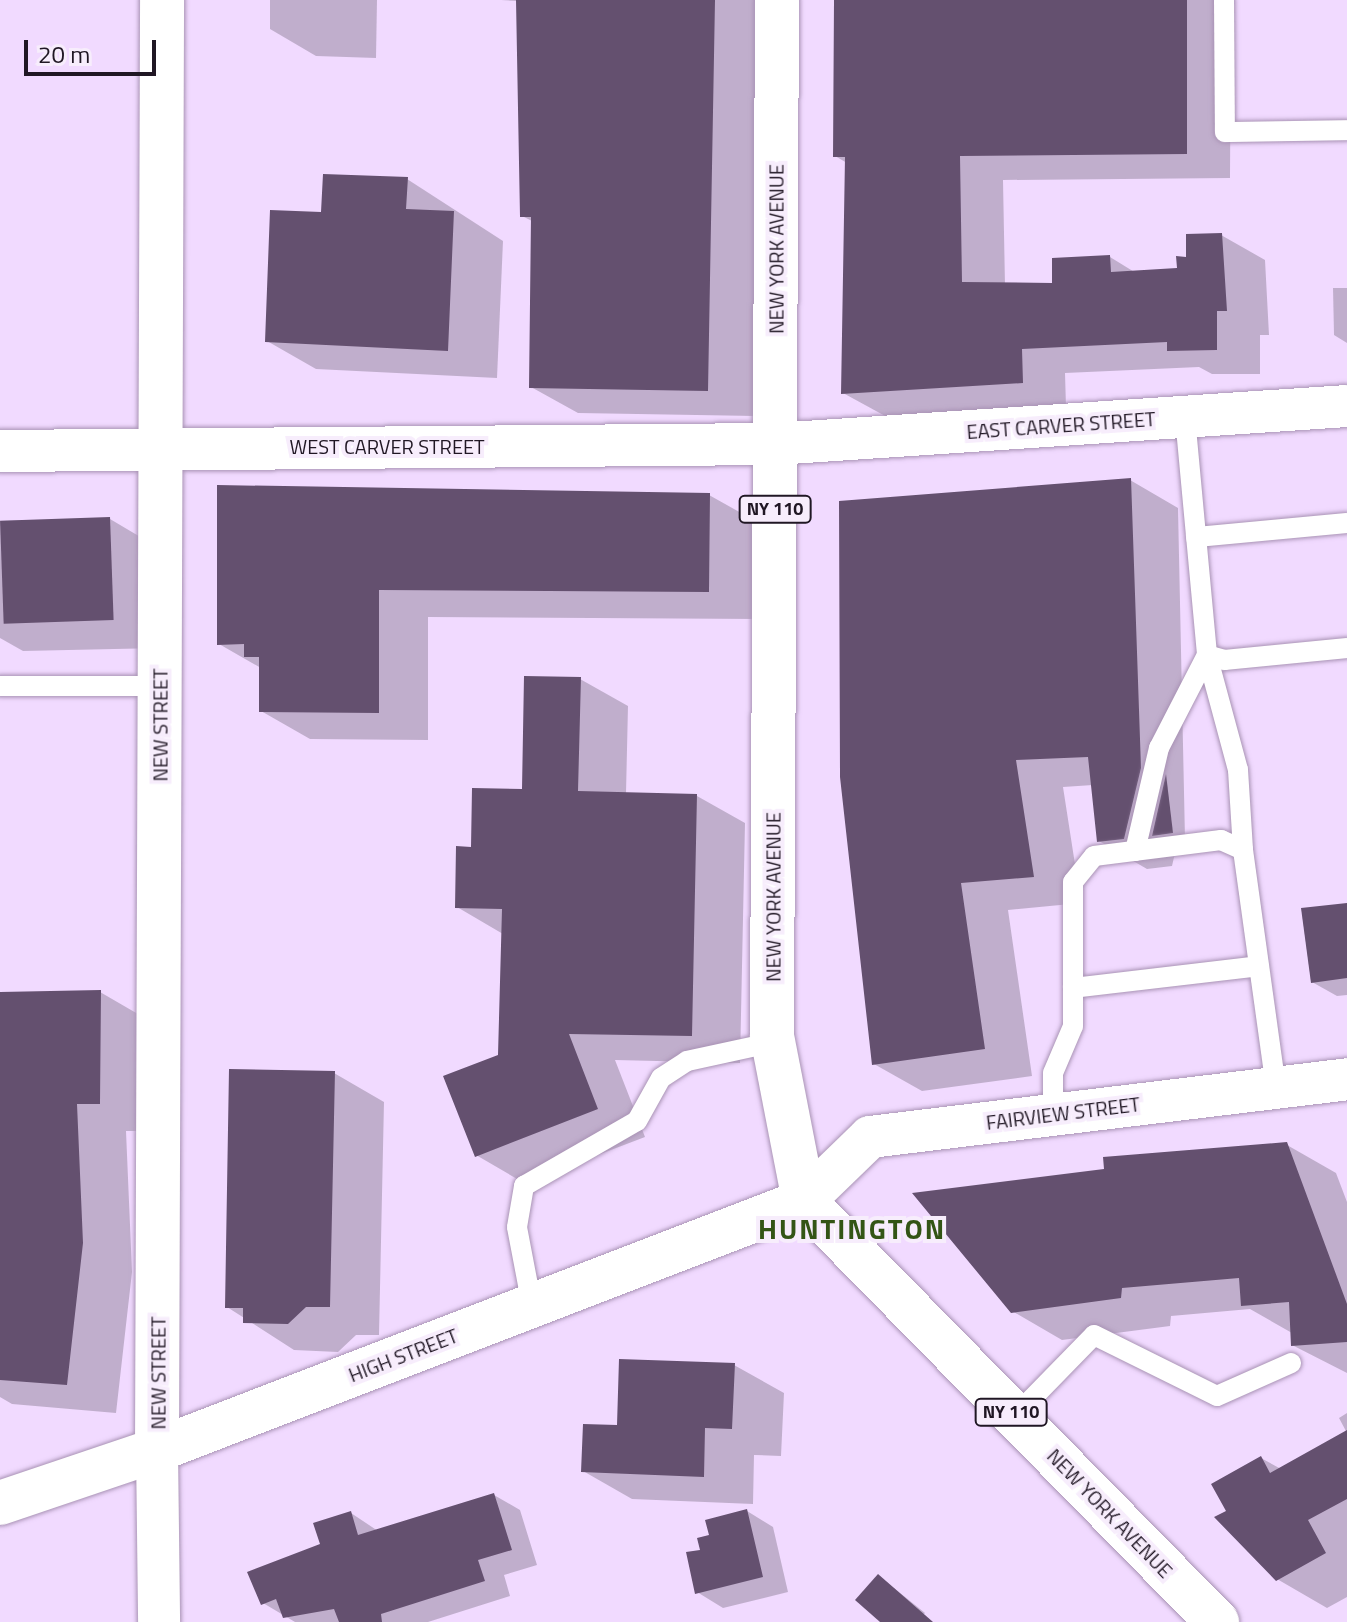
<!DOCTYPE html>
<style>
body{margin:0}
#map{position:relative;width:1347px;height:1622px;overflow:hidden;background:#f1daff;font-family:"Titillium Web",sans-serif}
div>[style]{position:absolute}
.shadow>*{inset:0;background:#0003}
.building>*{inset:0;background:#64506f;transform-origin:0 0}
.roads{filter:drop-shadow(0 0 2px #a993b5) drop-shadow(0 0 2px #a993b5)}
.lane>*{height:20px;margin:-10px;padding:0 10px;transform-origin:10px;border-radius:10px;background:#fff}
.street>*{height:42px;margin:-21px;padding:0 21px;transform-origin:21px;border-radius:21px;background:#fff}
.secondary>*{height:44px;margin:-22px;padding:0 22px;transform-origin:22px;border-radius:22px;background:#fff}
.primary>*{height:44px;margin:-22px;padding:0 22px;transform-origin:22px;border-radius:22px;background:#fff}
span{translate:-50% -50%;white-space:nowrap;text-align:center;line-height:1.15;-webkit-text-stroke:8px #f7edfc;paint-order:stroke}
.shield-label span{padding:2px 6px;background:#f7edfc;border:2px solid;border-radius:6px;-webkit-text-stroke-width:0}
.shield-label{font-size:18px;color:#201724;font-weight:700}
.street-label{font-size:20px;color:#201724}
.district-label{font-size:28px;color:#335515;font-weight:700;letter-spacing:2px}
.scale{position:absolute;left:24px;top:40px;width:132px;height:36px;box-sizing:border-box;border:4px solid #201724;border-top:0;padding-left:10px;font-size:24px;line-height:28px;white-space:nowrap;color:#201724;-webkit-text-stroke:6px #f7edfc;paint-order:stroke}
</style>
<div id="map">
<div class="shadow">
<div style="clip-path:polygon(270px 0,377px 0,376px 58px,316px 56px,270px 29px)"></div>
<div style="clip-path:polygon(501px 0,759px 0,755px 416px,578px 413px,531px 387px,532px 221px,522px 216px,518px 1px)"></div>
<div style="clip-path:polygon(836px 0,1231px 0,1230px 178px,1003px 180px,1005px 285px,1054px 286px,1110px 257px,1136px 273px,1179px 270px,1221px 235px,1265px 260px,1269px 335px,1260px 335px,1260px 374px,1212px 374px,1199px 367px,1065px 373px,1066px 407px,887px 417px,843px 393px,847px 163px,835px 156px)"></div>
<div style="clip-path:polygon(407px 179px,503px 241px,497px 378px,316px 369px,267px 341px,323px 214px)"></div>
<div style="clip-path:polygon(1333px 288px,1347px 288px,1347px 343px,1334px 335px)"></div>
<div style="clip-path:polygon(1130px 480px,1178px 508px,1185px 839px,1178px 840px,1172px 866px,1147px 869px,1099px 841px,1093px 785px,1063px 787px,1081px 903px,1008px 910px,1032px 1076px,922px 1091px,874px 1064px)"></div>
<div style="clip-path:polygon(219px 487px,709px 495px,759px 523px,758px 619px,428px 617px,428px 740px,310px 739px,261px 711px,261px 668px,219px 644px)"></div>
<div style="clip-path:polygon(110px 519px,159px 548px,161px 648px,23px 651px,0 638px,0 521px)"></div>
<div style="clip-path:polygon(580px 679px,628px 706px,626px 794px,697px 796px,745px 823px,740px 1063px,615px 1060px,645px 1137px,524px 1183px,476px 1155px,500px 1056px,503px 934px,457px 907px,473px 849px,524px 791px)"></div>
<div style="clip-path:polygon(1347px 905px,1347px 995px,1337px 996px,1312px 982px)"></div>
<div style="clip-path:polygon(100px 992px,150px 1021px,148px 1131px,126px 1131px,132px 1272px,116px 1413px,12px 1404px,0 1397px,0 994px)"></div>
<div style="clip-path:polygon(334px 1073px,384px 1102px,379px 1335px,356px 1335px,338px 1352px,294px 1350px,227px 1307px)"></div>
<div style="clip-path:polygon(1287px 1145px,1336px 1173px,1347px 1202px,1347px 1373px,1292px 1345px,1292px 1333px,1250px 1309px,1171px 1316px,1170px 1326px,1062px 1340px,1012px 1311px)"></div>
<div style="clip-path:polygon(734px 1365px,784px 1393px,781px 1456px,754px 1455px,753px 1504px,632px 1499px,583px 1471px,619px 1427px)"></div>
<div style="clip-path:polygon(1347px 1413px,1347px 1597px,1327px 1608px,1277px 1579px,1228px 1512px,1261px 1458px,1281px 1469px,1347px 1433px,1339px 1418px)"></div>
<div style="clip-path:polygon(494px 1495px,520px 1510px,537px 1565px,504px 1575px,510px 1596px,428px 1622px,295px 1622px,263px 1603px,351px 1513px,378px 1531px)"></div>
<div style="clip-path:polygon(747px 1511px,773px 1527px,788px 1592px,723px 1608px,697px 1592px,702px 1551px)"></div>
<div style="clip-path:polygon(879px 1576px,925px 1613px,917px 1622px,883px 1622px)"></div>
</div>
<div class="building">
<div style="clip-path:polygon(516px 0,715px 0,708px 391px,529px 388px,531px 217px,520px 217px)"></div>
<div style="clip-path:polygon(834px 0,1187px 0,1187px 154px,960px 156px,962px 282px,1052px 283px,1052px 258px,1110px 255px,1111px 272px,1177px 268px,1176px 256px,1186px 257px,1186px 234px,1222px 233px,1227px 311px,1217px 311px,1217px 350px,1167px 351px,1167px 342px,1022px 349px,1023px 383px,841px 394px,845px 157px,833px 157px)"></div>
<div style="clip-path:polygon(323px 174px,408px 177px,406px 209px,454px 211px,448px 351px,265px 342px,270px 210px,321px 212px)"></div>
<div style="clip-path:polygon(1131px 478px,1141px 768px,1124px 839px,1097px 842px,1088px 757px,1016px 760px,1034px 877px,961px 883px,985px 1049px,872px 1065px,840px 777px,839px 501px)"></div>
<div style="clip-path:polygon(217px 485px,710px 493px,709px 592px,379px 590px,379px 713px,259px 712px,259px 657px,244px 657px,244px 644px,217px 645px)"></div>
<div style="left:110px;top:517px;width:103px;height:110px;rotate:88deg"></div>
<div style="clip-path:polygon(524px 676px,581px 677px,578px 791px,697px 794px,692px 1036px,569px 1034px,598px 1109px,475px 1157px,443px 1076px,498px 1055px,502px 909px,455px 908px,456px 846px,471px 847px,472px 788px,522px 789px)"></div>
<div style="clip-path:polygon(1166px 774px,1173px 833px,1152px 836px)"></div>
<div style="clip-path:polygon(1347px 903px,1347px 978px,1311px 983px,1301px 908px)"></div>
<div style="clip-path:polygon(101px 990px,100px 1104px,77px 1104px,83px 1243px,67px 1385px,0 1380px,0 992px)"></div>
<div style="clip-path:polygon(229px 1069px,335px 1071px,330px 1307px,306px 1307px,288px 1324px,243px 1323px,243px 1308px,225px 1308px)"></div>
<div style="clip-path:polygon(1287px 1142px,1347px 1304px,1347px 1342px,1291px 1346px,1289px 1302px,1241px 1306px,1239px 1278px,1122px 1288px,1121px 1298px,1011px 1313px,912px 1193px,1104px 1169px,1103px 1157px)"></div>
<div style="clip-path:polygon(619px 1359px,735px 1363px,732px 1429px,705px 1428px,704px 1477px,581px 1472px,583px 1424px,617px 1425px)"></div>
<div style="clip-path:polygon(1347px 1430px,1347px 1499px,1308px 1520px,1326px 1553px,1276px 1581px,1214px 1517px,1226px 1511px,1211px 1484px,1261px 1456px,1270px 1473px)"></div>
<div style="clip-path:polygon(494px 1493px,512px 1550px,478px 1560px,485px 1581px,381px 1614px,382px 1622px,339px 1622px,334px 1609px,283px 1618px,276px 1599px,261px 1605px,247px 1572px,320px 1544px,313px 1523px,351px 1511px,358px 1535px)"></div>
<div style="clip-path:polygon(747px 1509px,763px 1577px,695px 1594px,686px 1552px,700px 1550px,697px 1538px,709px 1535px,705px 1520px)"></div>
<div style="clip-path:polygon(878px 1574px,933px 1622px,880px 1622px,855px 1600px)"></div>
</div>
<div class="roads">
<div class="lane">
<div style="left:1224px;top:0;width:132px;rotate:89.6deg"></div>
<div style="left:1225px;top:132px;width:122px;rotate:-0.9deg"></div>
<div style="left:1185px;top:417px;width:239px;rotate:84.7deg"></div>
<div style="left:1207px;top:655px;width:18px;rotate:16deg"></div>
<div style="left:1224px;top:660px;width:124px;rotate:-5.6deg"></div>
<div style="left:1196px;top:537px;width:152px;rotate:-5.3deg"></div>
<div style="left:0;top:686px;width:160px"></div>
<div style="left:1135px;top:851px;width:106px;rotate:-76.9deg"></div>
<div style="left:1159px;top:748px;width:105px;rotate:-62.7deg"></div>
<div style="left:1207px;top:655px;width:119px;rotate:74.9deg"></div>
<div style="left:1238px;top:770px;width:80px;rotate:86.4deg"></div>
<div style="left:1073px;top:988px;width:187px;rotate:-6.7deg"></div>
<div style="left:1053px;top:1114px;width:41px;rotate:-90deg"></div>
<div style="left:1053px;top:1073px;width:51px;rotate:-66.9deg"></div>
<div style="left:1073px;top:1026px;width:144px;rotate:-90deg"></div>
<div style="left:1073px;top:882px;width:33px;rotate:-51deg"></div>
<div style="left:1094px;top:856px;width:128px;rotate:-7.2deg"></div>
<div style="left:1221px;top:840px;width:24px;rotate:24deg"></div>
<div style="left:1243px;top:850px;width:240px;rotate:82.1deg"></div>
<div style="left:532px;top:1306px;width:80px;rotate:-100.8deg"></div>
<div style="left:517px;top:1227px;width:42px;rotate:-80.3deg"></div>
<div style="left:524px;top:1186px;width:130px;rotate:-29.9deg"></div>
<div style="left:637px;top:1121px;width:49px;rotate:-60.8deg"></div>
<div style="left:661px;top:1078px;width:31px;rotate:-33deg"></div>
<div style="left:687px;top:1061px;width:89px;rotate:-12.3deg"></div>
<div style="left:1015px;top:1416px;width:113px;rotate:-45.7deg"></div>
<div style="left:1094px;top:1335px;width:137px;rotate:26.4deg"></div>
<div style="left:1217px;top:1396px;width:81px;rotate:-24deg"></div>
</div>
<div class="street">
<div style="left:0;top:451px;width:775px;rotate:-0.52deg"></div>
<div style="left:775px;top:444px;width:573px;rotate:-3.8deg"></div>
<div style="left:804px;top:1201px;width:92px;rotate:-44.1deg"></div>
<div style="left:870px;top:1137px;width:481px;rotate:-6.9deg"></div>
<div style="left:157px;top:1450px;width:172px;rotate:89.3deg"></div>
</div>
<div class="secondary">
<div style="left:157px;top:1450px;width:1450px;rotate:-89.8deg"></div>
<div style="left:0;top:1503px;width:166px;rotate:-18.7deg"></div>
<div style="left:157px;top:1450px;width:693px;rotate:-21.05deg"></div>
</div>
<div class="primary">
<div style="left:777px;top:0;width:1036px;rotate:90.28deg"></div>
<div style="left:772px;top:1036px;width:168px;rotate:79deg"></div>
<div style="left:804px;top:1201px;width:590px;rotate:45.55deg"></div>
</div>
</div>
<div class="shield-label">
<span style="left:775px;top:509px">NY 110</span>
<span style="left:1011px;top:1412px">NY 110</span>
</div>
<div class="street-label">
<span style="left:776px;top:249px;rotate:-90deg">NEW YORK AVENUE</span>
<span style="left:1061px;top:425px;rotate:-4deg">EAST CARVER STREET</span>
<span style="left:387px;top:446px">WEST CARVER STREET</span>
<span style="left:160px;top:725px;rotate:-90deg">NEW STREET</span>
<span style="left:773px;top:897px;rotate:-90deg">NEW YORK AVENUE</span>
<span style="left:1063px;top:1113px;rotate:-7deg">FAIRVIEW STREET</span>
<span style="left:403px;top:1355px;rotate:-21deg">HIGH STREET</span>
<span style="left:158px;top:1373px;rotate:-90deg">NEW STREET</span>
<span style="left:1110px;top:1513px;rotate:46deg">NEW YORK AVENUE</span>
</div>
<div class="district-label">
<span style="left:852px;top:1229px">HUNTINGTON</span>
</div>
<div class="scale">20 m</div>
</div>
